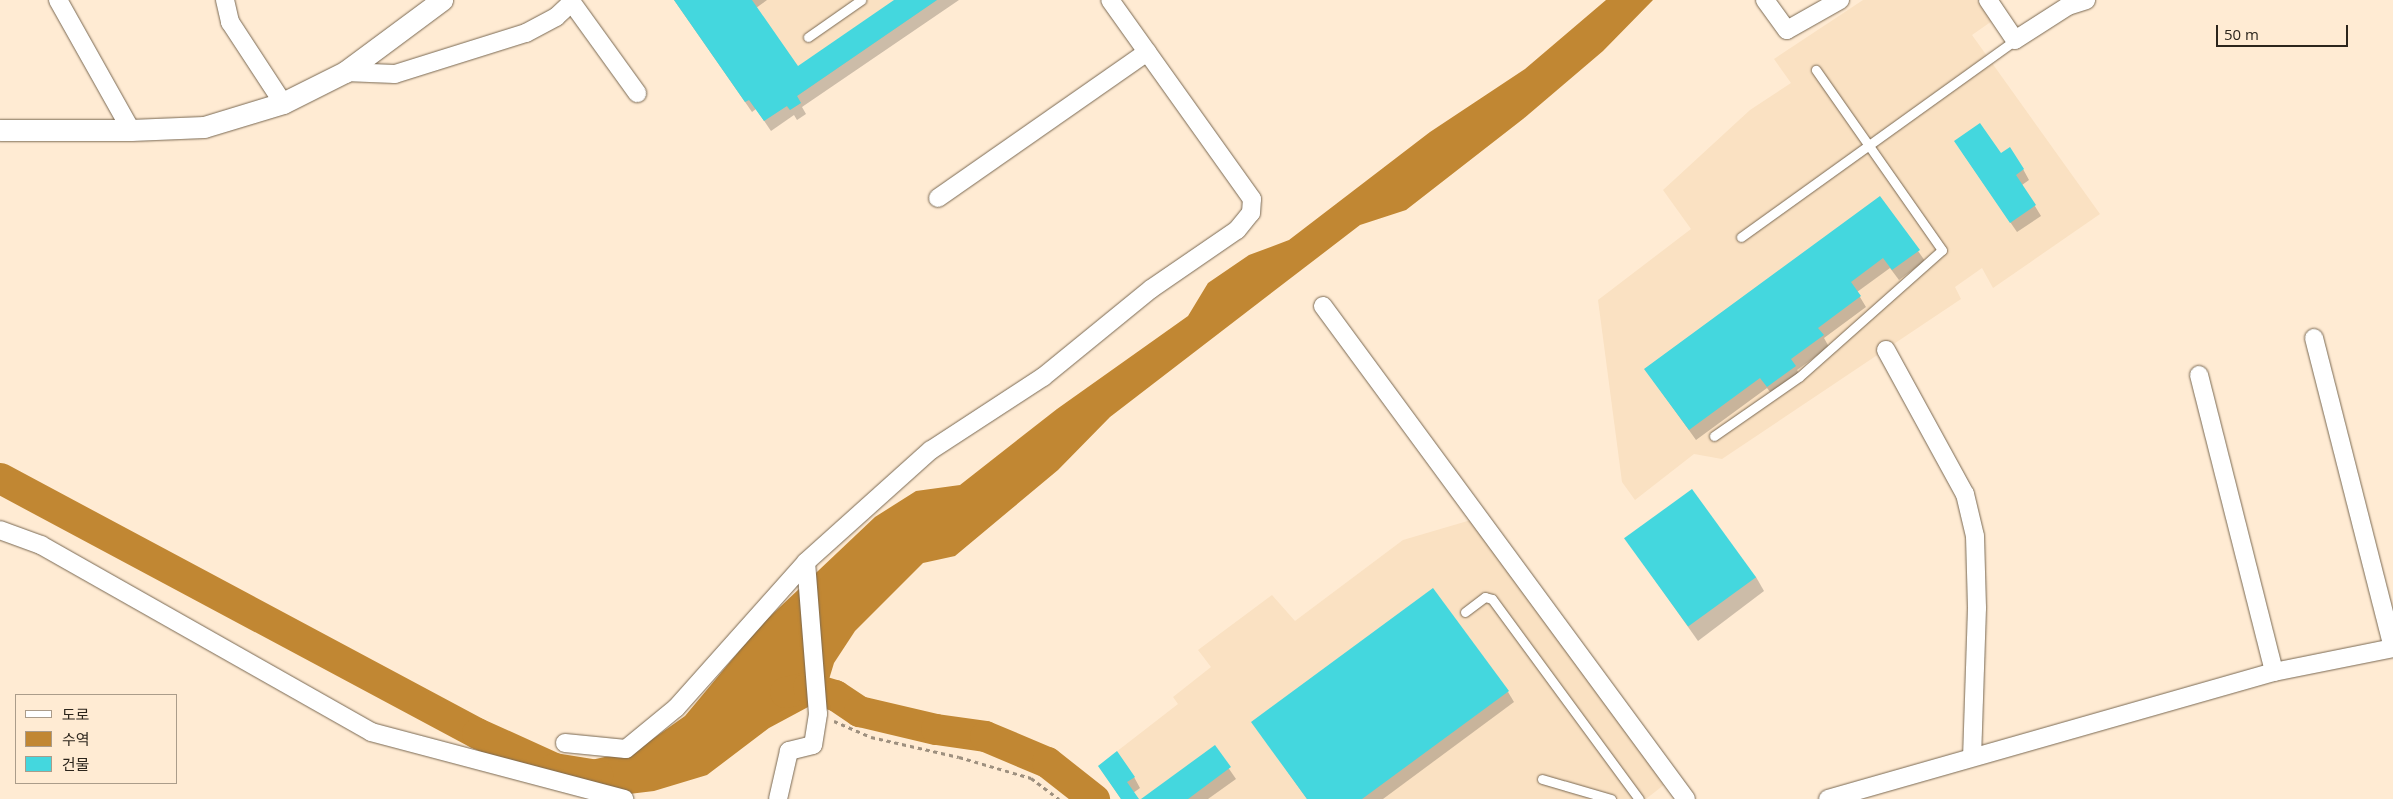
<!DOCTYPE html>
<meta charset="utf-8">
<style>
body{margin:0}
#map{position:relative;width:2393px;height:799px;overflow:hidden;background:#ffebd3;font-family:"Open Sans","Noto Sans KR",sans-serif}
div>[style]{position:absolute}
.built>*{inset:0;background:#fae1c2}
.water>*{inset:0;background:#c18733}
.shadow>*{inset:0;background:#0003}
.river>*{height:31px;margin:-15.5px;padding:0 15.5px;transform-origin:15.5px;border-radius:15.5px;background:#c18733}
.building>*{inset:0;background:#44d7de;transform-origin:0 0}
.path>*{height:3px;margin-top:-1.5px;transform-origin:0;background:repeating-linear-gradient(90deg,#9e907f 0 4px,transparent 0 8px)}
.roads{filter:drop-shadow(0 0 1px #796852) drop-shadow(0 0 1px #796852)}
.service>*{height:9px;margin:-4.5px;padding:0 4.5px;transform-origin:4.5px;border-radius:4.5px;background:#fff}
.minor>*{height:18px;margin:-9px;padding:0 9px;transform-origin:9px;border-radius:9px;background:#fff}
.tertiary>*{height:21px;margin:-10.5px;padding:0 10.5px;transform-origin:10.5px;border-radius:10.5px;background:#fff}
span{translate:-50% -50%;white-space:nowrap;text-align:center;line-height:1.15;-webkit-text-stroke:4px #ffebd3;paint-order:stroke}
.legend{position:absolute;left:15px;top:694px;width:162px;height:90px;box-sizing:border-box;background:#ffebd3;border:1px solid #ab9c8a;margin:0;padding:6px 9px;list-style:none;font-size:15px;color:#2c251c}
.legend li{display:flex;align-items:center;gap:10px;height:25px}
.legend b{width:25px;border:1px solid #ab9c8a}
.scale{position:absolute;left:2216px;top:25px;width:132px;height:22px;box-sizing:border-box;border:2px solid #2c251c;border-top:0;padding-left:6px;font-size:15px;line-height:18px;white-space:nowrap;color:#2c251c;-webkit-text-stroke:4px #ffebd3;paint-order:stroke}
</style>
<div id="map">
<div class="built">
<div style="clip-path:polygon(674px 0,937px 0,797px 96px,801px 103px,790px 110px,786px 106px,764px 121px,749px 100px,745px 102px)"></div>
<div style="clip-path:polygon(1863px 0,1977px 0,1992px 21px,1972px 35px,2100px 214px,1993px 288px,1982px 268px,1955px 287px,1961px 299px,1722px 459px,1694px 454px,1635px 500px,1622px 482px,1598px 300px,1691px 229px,1663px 190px,1750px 110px,1791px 83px,1774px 59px)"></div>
<div style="clip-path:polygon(1471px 520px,1665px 784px,1646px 799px,1121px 799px,1098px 766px,1178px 704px,1173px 697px,1211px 667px,1198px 650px,1272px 595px,1295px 621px,1403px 540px)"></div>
</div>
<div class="water">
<div style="clip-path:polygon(1606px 0,1653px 0,1603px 51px,1523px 119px,1406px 210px,1360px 225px,1110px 417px,1058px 470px,955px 556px,923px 563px,855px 631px,834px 663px,823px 699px,769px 728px,707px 775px,654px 791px,629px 794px,554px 768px,637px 750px,685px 716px,760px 626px,875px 517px,916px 491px,960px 485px,1057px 409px,1188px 316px,1208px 283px,1249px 255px,1289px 240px,1430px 132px,1525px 69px)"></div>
</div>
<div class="shadow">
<div style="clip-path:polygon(674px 0,767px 0,756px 8px,797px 68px,897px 0,959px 0,802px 107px,806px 114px,797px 120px,794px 115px,771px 131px,756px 109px,752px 112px)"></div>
<div style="clip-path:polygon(1962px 152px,2000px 155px,2023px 169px,2029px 180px,2022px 185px,2041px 216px,2017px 232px)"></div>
<div style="clip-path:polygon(1880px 197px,1925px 261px,1899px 280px,1890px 268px,1857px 292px,1866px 307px,1824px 338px,1829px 347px,1797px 370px,1801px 377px,1774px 397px,1767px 388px,1696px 440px,1645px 369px)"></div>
<div style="clip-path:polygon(1626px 539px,1756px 577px,1764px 591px,1698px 641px)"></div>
<div style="clip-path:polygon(1508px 692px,1514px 702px,1383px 799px,1307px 799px,1253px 723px)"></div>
<div style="clip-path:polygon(1214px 747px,1236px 779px,1208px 799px,1143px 799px)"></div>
<div style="clip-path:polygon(1099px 766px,1134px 777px,1140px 788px,1133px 793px,1137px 799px,1121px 799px)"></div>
</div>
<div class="river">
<div style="left:0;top:478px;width:541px;rotate:28.13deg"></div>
<div style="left:477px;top:733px;width:85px;rotate:24.4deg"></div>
<div style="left:554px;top:768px;width:44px;rotate:9.2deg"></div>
<div style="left:785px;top:692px;width:24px;rotate:-12deg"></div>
<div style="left:808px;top:687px;width:28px;rotate:17deg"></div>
<div style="left:835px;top:695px;width:29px;rotate:34deg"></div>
<div style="left:859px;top:711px;width:79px;rotate:13.2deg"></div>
<div style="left:936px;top:729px;width:49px;rotate:8.1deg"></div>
<div style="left:985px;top:736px;width:67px;rotate:22.8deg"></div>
<div style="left:1047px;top:762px;width:60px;rotate:38.2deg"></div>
</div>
<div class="building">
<div style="clip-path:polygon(674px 0,752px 0,798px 66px,894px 0,937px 0,797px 96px,801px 103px,790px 110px,787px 106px,764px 121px,749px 100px,745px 102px)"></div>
<div style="clip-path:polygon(1980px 123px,2001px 153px,2010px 147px,2024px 169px,2016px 175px,2036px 205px,2010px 223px,1954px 141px)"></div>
<div style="clip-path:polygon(1880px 196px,1920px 250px,1892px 270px,1883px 258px,1851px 282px,1861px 296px,1818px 328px,1824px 335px,1791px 359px,1796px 366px,1767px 387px,1760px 378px,1689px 430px,1644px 369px)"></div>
<div style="left:1692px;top:489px;width:109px;height:84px;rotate:54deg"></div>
<div style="clip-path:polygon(1433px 588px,1509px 691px,1362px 799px,1307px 799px,1251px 722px)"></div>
<div style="clip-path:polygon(1215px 745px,1231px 767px,1188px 799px,1141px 799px)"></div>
<div style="clip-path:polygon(1117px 751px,1135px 777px,1127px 782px,1139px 799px,1121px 799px,1098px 766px)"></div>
</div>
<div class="path">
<div style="left:834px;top:721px;width:40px;rotate:23.4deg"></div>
<div style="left:871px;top:737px;width:90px;rotate:12.8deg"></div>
<div style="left:959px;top:757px;width:75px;rotate:16.3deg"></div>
<div style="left:1031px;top:778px;width:35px;rotate:37deg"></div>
</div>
<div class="roads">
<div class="service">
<div style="left:808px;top:37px;width:65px;rotate:-34.9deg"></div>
<div style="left:1741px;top:237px;width:337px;rotate:-35.7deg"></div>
<div style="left:1714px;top:436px;width:103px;rotate:-34.8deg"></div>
<div style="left:1799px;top:377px;width:191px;rotate:-41.6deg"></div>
<div style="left:1942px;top:250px;width:220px;rotate:-125deg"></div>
<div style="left:1465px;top:612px;width:25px;rotate:-37deg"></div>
<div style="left:1485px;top:597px;width:7px;rotate:16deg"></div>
<div style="left:1492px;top:599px;width:248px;rotate:53.7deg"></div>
<div style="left:1542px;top:779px;width:72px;rotate:16.2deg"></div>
</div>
<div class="minor">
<div style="left:58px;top:0;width:149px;rotate:60.7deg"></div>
<div style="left:225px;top:0;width:23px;rotate:77deg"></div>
<div style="left:230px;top:22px;width:97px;rotate:56.8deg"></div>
<div style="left:570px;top:0;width:115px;rotate:54.2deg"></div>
<div style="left:1765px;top:0;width:37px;rotate:54deg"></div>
<div style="left:1787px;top:30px;width:61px;rotate:-29.5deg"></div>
<div style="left:1988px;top:0;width:48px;rotate:56deg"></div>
<div style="left:2015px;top:40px;width:63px;rotate:-32.7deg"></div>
<div style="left:2068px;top:6px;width:19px;rotate:-18deg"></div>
<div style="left:345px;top:72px;width:50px;rotate:2.3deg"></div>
<div style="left:395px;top:74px;width:137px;rotate:-17.4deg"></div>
<div style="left:526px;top:33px;width:34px;rotate:-28deg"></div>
<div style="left:556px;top:17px;width:22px;rotate:-43deg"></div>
<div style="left:938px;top:198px;width:255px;rotate:-34.9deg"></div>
<div style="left:1323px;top:306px;width:612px;rotate:53.64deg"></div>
<div style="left:2314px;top:338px;width:319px;rotate:75.7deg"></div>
<div style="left:1886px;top:350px;width:164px;rotate:61.3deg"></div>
<div style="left:1965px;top:494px;width:43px;rotate:76.6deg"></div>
<div style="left:1975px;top:536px;width:72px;rotate:88.4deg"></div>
<div style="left:1977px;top:608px;width:148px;rotate:91.9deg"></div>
<div style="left:2199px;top:375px;width:306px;rotate:75.8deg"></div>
<div style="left:0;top:530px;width:44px;rotate:20.1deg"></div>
<div style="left:41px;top:545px;width:379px;rotate:29.5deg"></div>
<div style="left:371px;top:732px;width:262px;rotate:14.8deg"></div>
<div style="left:806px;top:562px;width:168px;rotate:-41.9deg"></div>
<div style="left:931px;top:450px;width:134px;rotate:-33.1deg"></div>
<div style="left:1043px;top:377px;width:139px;rotate:-39.2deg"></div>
<div style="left:1151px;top:289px;width:104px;rotate:-34.5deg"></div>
<div style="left:1237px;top:230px;width:22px;rotate:-51deg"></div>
<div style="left:1251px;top:213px;width:14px;rotate:-86deg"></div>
<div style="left:1252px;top:199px;width:244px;rotate:-125.5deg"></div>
<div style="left:565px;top:743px;width:61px;rotate:5.6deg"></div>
<div style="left:626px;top:749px;width:65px;rotate:-39.4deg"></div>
<div style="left:676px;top:708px;width:195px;rotate:-48.3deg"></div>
<div style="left:806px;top:562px;width:152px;rotate:85.5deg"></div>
<div style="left:818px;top:714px;width:31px;rotate:99deg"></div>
<div style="left:813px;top:745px;width:25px;rotate:166deg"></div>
<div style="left:789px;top:751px;width:49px;rotate:102.9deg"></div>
<div style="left:1828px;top:799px;width:464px;rotate:-15.9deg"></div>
<div style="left:2274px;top:672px;width:121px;rotate:-11.4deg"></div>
</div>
<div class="tertiary">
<div style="left:0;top:130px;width:131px"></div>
<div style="left:131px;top:130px;width:73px;rotate:-2.4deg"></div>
<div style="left:204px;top:127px;width:83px;rotate:-16.9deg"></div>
<div style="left:283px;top:103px;width:69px;rotate:-26.6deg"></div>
<div style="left:345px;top:72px;width:121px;rotate:-36.6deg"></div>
</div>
</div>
<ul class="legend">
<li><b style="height:6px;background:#fff"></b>도로</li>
<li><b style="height:14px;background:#c18733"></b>수역</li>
<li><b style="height:14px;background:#44d7de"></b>건물</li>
</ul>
<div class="scale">50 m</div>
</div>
